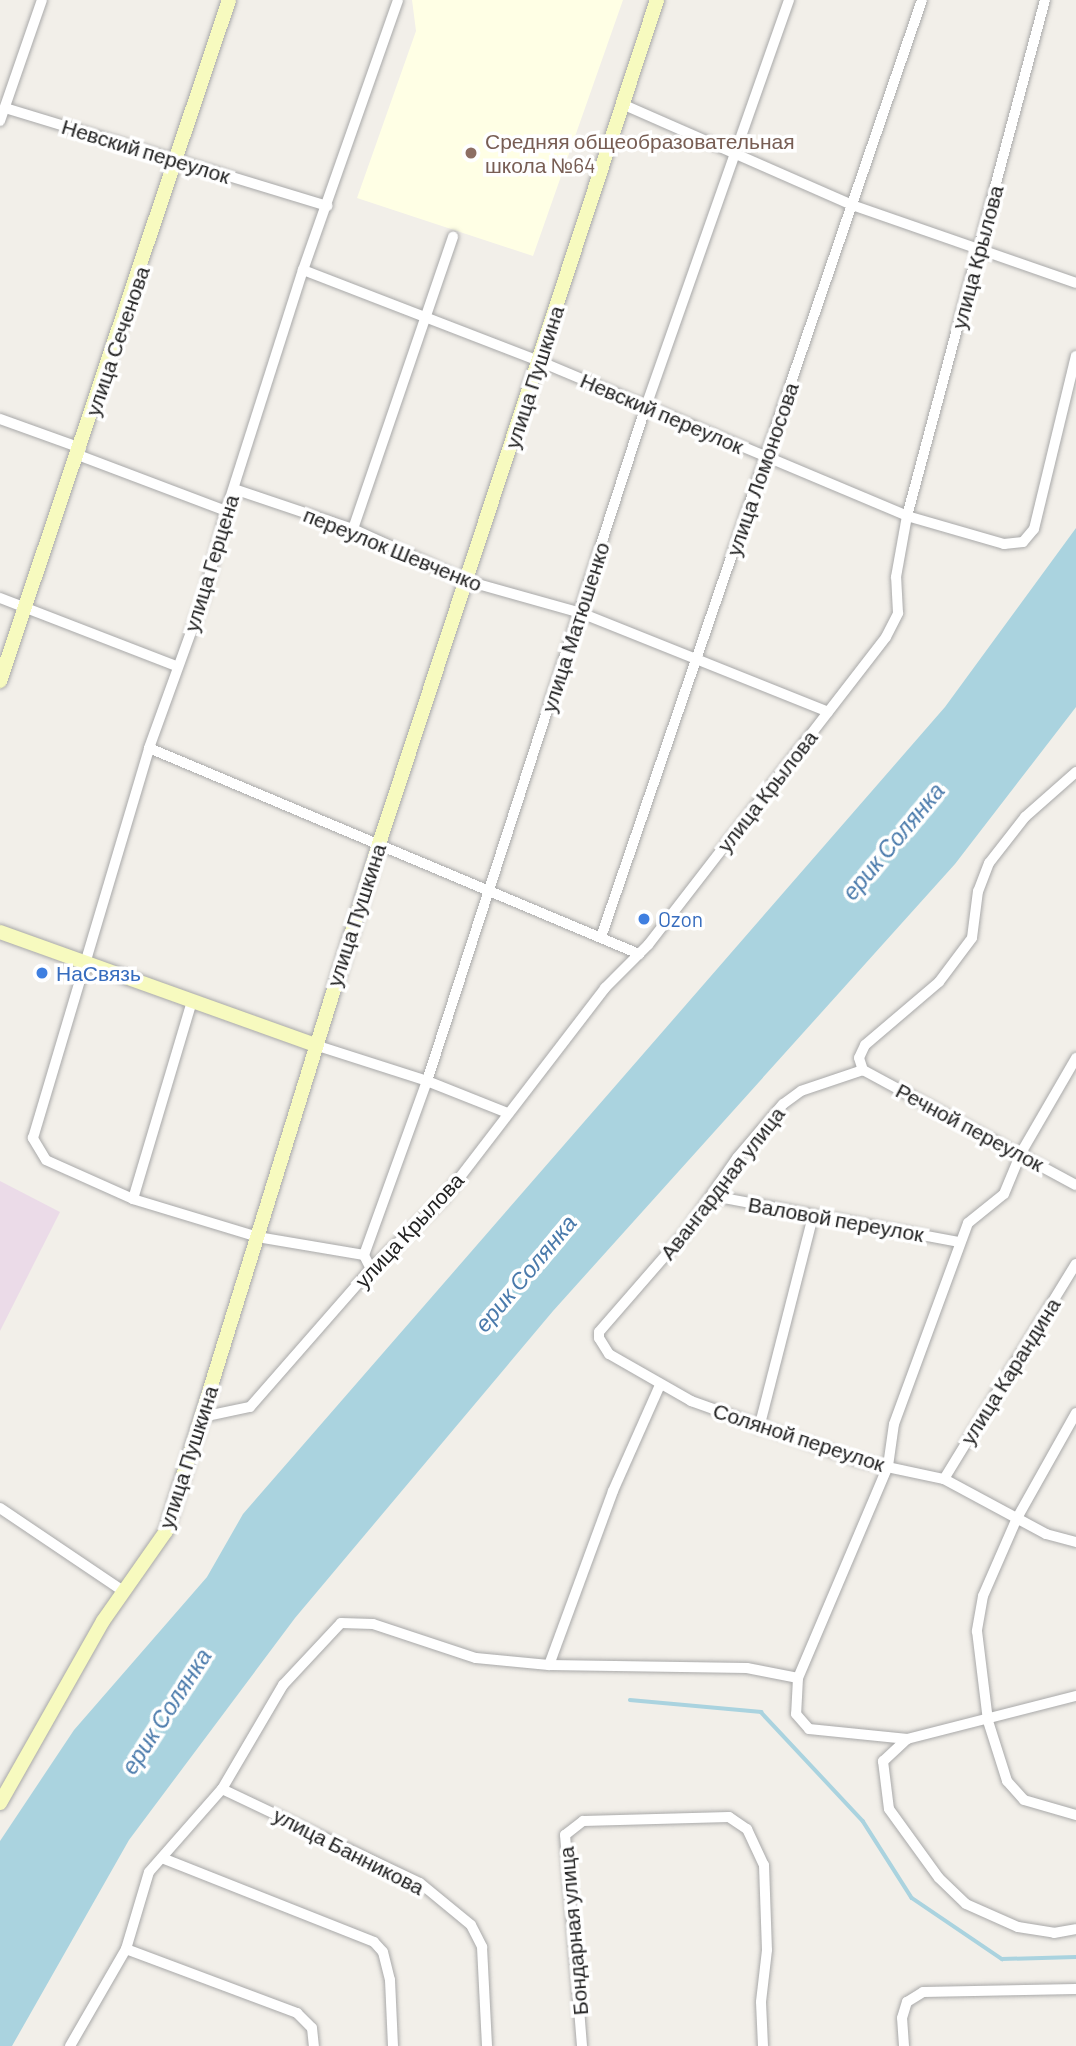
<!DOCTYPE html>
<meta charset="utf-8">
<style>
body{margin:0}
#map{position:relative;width:1076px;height:2046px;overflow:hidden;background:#f2efe9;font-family:Barlow,sans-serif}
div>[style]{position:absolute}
.industrial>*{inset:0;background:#ebdbe8}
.education>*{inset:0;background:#ffffe5}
.water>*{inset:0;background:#aad3df}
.stream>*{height:3.5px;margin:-1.75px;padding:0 1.75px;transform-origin:1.75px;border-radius:1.75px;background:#aad3df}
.roads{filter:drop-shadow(0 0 2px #a9a9a9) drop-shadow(0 0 2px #a9a9a9)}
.minor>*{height:10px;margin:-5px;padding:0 5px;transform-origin:5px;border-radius:5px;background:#fff}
.secondary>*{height:14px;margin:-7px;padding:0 7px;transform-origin:7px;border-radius:7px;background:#f7fabf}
.dots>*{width:19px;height:19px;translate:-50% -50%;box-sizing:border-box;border:4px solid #fff;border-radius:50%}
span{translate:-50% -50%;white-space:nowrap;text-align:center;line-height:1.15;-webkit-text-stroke:7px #fff;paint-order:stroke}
.education-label{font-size:21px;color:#785e54}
.left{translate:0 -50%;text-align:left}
.street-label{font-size:21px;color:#222}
.shop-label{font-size:21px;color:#366cbe}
.water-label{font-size:23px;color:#4a7aab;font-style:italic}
</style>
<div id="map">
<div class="industrial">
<div style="clip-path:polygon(0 1181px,60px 1212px,0 1331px)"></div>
</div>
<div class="education">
<div style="clip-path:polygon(412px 0,623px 0,533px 256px,357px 198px,416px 31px)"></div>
</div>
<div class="water">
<div style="clip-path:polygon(1076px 528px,1076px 707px,955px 864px,553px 1311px,295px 1618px,129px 1840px,12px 2046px,0 2046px,0 1841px,74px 1730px,207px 1577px,243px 1514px,945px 707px)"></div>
</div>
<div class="stream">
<div style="left:630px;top:1700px;width:132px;rotate:5.2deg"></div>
<div style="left:761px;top:1712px;width:149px;rotate:46.9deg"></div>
<div style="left:863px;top:1821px;width:91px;rotate:57.5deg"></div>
<div style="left:912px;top:1898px;width:109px;rotate:34.1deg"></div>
<div style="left:1002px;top:1959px;width:74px;rotate:-1.5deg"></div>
</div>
<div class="roads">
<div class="minor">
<div style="left:622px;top:104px;width:251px;rotate:23.7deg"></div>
<div style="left:852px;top:205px;width:237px;rotate:19.2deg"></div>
<div style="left:5px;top:108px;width:337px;rotate:16.9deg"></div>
<div style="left:0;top:121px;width:128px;rotate:-70.9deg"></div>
<div style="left:303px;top:270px;width:253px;rotate:21.1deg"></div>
<div style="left:539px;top:361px;width:399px;rotate:22.8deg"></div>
<div style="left:907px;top:516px;width:101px;rotate:16.1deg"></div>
<div style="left:1004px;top:544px;width:19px;rotate:-6deg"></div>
<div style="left:1023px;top:542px;width:17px;rotate:-50deg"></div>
<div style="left:1034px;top:529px;width:178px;rotate:-76.4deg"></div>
<div style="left:0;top:419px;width:86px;rotate:19.7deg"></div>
<div style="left:78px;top:455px;width:158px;rotate:20.7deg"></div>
<div style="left:234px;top:489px;width:126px;rotate:18.6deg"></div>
<div style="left:353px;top:529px;width:125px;rotate:24.5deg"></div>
<div style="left:467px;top:581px;width:118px;rotate:15.7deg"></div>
<div style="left:581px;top:613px;width:266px;rotate:21.8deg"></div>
<div style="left:353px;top:529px;width:309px;rotate:-71.1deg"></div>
<div style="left:0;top:598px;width:189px;rotate:21.1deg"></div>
<div style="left:149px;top:748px;width:532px;rotate:22.8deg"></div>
<div style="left:1076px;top:772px;width:68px;rotate:138.6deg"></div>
<div style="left:1025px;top:817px;width:58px;rotate:128deg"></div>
<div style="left:989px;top:863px;width:30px;rotate:111deg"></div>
<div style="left:978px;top:891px;width:47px;rotate:97.3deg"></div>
<div style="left:972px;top:938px;width:55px;rotate:126.9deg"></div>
<div style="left:939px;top:982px;width:97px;rotate:139.6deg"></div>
<div style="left:865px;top:1045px;width:14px;rotate:115deg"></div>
<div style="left:859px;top:1058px;width:13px;rotate:72deg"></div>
<div style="left:863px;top:1070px;width:65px;rotate:161.3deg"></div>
<div style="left:801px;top:1091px;width:22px;rotate:144deg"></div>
<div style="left:783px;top:1104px;width:71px;rotate:130.4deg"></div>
<div style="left:737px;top:1158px;width:91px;rotate:124.7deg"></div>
<div style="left:685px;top:1233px;width:131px;rotate:131deg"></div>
<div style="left:599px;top:1332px;width:6px;rotate:90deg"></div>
<div style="left:599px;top:1338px;width:19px;rotate:58deg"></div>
<div style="left:609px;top:1354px;width:95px;rotate:29.8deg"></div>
<div style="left:691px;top:1401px;width:178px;rotate:19.7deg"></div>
<div style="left:859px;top:1461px;width:87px;rotate:12deg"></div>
<div style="left:944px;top:1479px;width:116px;rotate:28.3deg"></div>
<div style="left:1046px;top:1534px;width:31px;rotate:15deg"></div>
<div style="left:601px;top:937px;width:990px;rotate:-71.09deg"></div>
<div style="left:315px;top:1045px;width:118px;rotate:17.8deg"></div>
<div style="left:427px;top:1081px;width:87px;rotate:21.6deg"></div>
<div style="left:863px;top:1070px;width:242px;rotate:28.4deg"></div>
<div style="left:713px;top:1196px;width:250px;rotate:10.6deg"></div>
<div style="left:133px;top:1199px;width:207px;rotate:-73.4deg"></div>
<div style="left:364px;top:1255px;width:185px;rotate:-70.1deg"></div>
<div style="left:427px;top:1081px;width:706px;rotate:-72.03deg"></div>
<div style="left:645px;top:409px;width:434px;rotate:-70.6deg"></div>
<div style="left:371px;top:1269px;width:16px;rotate:-117deg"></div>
<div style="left:364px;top:1255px;width:108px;rotate:-170.4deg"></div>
<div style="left:258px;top:1237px;width:131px;rotate:-163.1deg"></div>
<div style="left:133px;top:1199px;width:95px;rotate:-155.9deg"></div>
<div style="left:46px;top:1160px;width:26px;rotate:-121deg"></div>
<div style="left:33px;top:1138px;width:407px;rotate:-73.4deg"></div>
<div style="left:149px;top:748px;width:165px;rotate:-70.1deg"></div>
<div style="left:205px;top:593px;width:85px;rotate:-75.6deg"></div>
<div style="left:226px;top:511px;width:253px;rotate:-72.3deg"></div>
<div style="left:303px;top:270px;width:286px;rotate:-70.6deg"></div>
<div style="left:1076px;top:1413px;width:120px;rotate:119.3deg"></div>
<div style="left:1017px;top:1518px;width:85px;rotate:113.6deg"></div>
<div style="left:983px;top:1596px;width:36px;rotate:100deg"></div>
<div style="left:977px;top:1631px;width:91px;rotate:83deg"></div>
<div style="left:988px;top:1721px;width:63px;rotate:72.4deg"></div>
<div style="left:1007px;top:1781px;width:25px;rotate:48deg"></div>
<div style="left:1024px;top:1800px;width:54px;rotate:16.1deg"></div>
<div style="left:202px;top:1417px;width:49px;rotate:-11.8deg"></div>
<div style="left:250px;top:1407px;width:184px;rotate:-48.8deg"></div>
<div style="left:371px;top:1269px;width:102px;rotate:-44.2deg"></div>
<div style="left:444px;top:1198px;width:265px;rotate:-52.5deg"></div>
<div style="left:605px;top:988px;width:61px;rotate:-45deg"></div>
<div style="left:648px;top:945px;width:389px;rotate:-52.3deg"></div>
<div style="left:886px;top:637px;width:27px;rotate:-63deg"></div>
<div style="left:898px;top:613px;width:36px;rotate:-93deg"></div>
<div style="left:896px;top:577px;width:62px;rotate:-79.8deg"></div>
<div style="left:907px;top:516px;width:534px;rotate:-75.03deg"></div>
<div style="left:759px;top:1428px;width:219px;rotate:-75.7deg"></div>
<div style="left:944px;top:1479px;width:252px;rotate:-58.5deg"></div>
<div style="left:0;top:1508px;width:148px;rotate:34deg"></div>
<div style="left:549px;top:1665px;width:185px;rotate:-69.8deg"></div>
<div style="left:613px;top:1491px;width:114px;rotate:-66.1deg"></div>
<div style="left:798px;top:1678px;width:230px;rotate:-67deg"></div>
<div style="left:888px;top:1466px;width:42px;rotate:-81.9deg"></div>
<div style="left:894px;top:1424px;width:214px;rotate:-69.8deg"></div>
<div style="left:968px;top:1223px;width:46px;rotate:-38.9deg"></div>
<div style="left:1004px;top:1194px;width:44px;rotate:-67.5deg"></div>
<div style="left:1021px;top:1153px;width:110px;rotate:-59.9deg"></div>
<div style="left:907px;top:1739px;width:33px;rotate:137deg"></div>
<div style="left:883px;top:1761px;width:48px;rotate:82.9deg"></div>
<div style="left:889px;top:1809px;width:85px;rotate:54.1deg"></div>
<div style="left:939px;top:1878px;width:37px;rotate:44deg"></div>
<div style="left:966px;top:1904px;width:57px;rotate:23.9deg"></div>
<div style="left:1018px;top:1927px;width:36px;rotate:9deg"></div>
<div style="left:1054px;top:1933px;width:22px;rotate:-10deg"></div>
<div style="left:222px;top:1789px;width:219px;rotate:25.4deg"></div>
<div style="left:420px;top:1883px;width:66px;rotate:39.5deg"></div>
<div style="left:471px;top:1925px;width:25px;rotate:63deg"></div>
<div style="left:482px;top:1947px;width:99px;rotate:87.1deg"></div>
<div style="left:162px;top:1858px;width:228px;rotate:21.6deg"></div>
<div style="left:374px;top:1942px;width:13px;rotate:48deg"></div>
<div style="left:383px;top:1952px;width:29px;rotate:76deg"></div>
<div style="left:390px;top:1980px;width:66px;rotate:87.4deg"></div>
<div style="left:126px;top:1949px;width:183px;rotate:20.5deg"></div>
<div style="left:297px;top:2013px;width:21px;rotate:45deg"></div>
<div style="left:312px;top:2028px;width:18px;rotate:84deg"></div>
<div style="left:70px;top:2046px;width:112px;rotate:-60deg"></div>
<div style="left:126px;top:1949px;width:80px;rotate:-73.4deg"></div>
<div style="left:149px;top:1872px;width:111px;rotate:-48.7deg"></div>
<div style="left:222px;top:1789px;width:121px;rotate:-59.6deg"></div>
<div style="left:283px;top:1685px;width:85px;rotate:-46.9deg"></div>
<div style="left:341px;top:1623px;width:32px;rotate:2deg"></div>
<div style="left:373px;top:1624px;width:108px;rotate:18.3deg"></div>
<div style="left:476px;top:1658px;width:73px;rotate:5.5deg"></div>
<div style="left:549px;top:1665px;width:198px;rotate:0.9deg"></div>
<div style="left:747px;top:1668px;width:52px;rotate:11.1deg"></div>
<div style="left:798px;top:1678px;width:36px;rotate:93deg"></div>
<div style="left:796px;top:1714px;width:20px;rotate:49deg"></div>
<div style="left:809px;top:1729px;width:99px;rotate:5.8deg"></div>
<div style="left:907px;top:1739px;width:174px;rotate:-14.3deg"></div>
<div style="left:582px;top:2046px;width:212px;rotate:-94.6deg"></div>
<div style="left:565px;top:1835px;width:23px;rotate:-38deg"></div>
<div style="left:583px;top:1821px;width:146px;rotate:-1.6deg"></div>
<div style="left:729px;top:1817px;width:22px;rotate:34deg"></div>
<div style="left:747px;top:1829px;width:40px;rotate:65deg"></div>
<div style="left:764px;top:1865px;width:85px;rotate:88deg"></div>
<div style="left:767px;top:1950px;width:52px;rotate:96.6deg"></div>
<div style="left:761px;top:2002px;width:44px;rotate:87.4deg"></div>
<div style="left:904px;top:2046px;width:28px;rotate:-94deg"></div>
<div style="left:902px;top:2018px;width:17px;rotate:-73deg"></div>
<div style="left:907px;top:2002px;width:19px;rotate:-32deg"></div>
<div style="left:923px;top:1992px;width:153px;rotate:-1.1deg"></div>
</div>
<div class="secondary">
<div style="left:0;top:681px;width:718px;rotate:-71.41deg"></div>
<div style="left:0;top:932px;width:335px;rotate:19.7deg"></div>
<div style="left:0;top:1803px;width:209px;rotate:-60.5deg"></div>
<div style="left:103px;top:1621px;width:110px;rotate:-55deg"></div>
<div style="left:166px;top:1531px;width:719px;rotate:-72.77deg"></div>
<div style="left:379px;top:844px;width:889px;rotate:-71.77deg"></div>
</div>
</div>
<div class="dots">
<div style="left:471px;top:153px;background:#8d6e63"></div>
<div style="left:644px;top:919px;background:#3f7fe0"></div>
<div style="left:42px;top:973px;background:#3f7fe0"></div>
</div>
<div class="education-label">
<span class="left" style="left:485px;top:153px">Средняя общеобразовательная<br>школа №64</span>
</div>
<div class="street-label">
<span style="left:146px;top:151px;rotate:17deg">Невский переулок</span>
<span style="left:977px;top:257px;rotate:-75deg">улица Крылова</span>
<span style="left:117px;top:341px;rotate:-71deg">улица Сеченова</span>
<span style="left:534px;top:377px;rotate:-72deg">улица Пушкина</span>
<span style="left:662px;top:413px;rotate:23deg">Невский переулок</span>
<span style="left:762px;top:469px;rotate:-71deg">улица Ломоносова</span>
<span style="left:393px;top:549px;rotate:22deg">переулок Шевченко</span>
<span style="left:211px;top:563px;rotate:-73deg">улица Герцена</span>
<span style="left:575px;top:627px;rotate:-72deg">улица Матюшенко</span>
<span style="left:767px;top:791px;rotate:-52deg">улица Крылова</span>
<span style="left:356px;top:915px;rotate:-72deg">улица Пушкина</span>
<span style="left:970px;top:1127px;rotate:28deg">Речной переулок</span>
<span style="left:722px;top:1183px;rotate:-52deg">Авангардная улица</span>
<span style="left:836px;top:1219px;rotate:10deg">Валовой переулок</span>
<span style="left:409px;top:1230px;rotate:-47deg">улица Крылова</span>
<span style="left:1010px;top:1371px;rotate:-58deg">улица Карандина</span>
<span style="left:799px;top:1437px;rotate:18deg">Соляной переулок</span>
<span style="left:188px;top:1457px;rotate:-72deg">улица Пушкина</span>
<span style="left:349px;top:1851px;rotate:27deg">улица Банникова</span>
<span style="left:573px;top:1931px;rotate:-95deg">Бондарная улица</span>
</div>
<div class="shop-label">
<span class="left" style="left:658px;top:919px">Ozon</span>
<span class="left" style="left:56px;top:973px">НаСвязь</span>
</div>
<div class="water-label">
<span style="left:893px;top:841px;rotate:-50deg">ерик Солянка</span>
<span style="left:525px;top:1273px;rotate:-50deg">ерик Солянка</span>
<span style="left:166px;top:1711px;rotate:-57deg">ерик Солянка</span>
</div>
</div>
